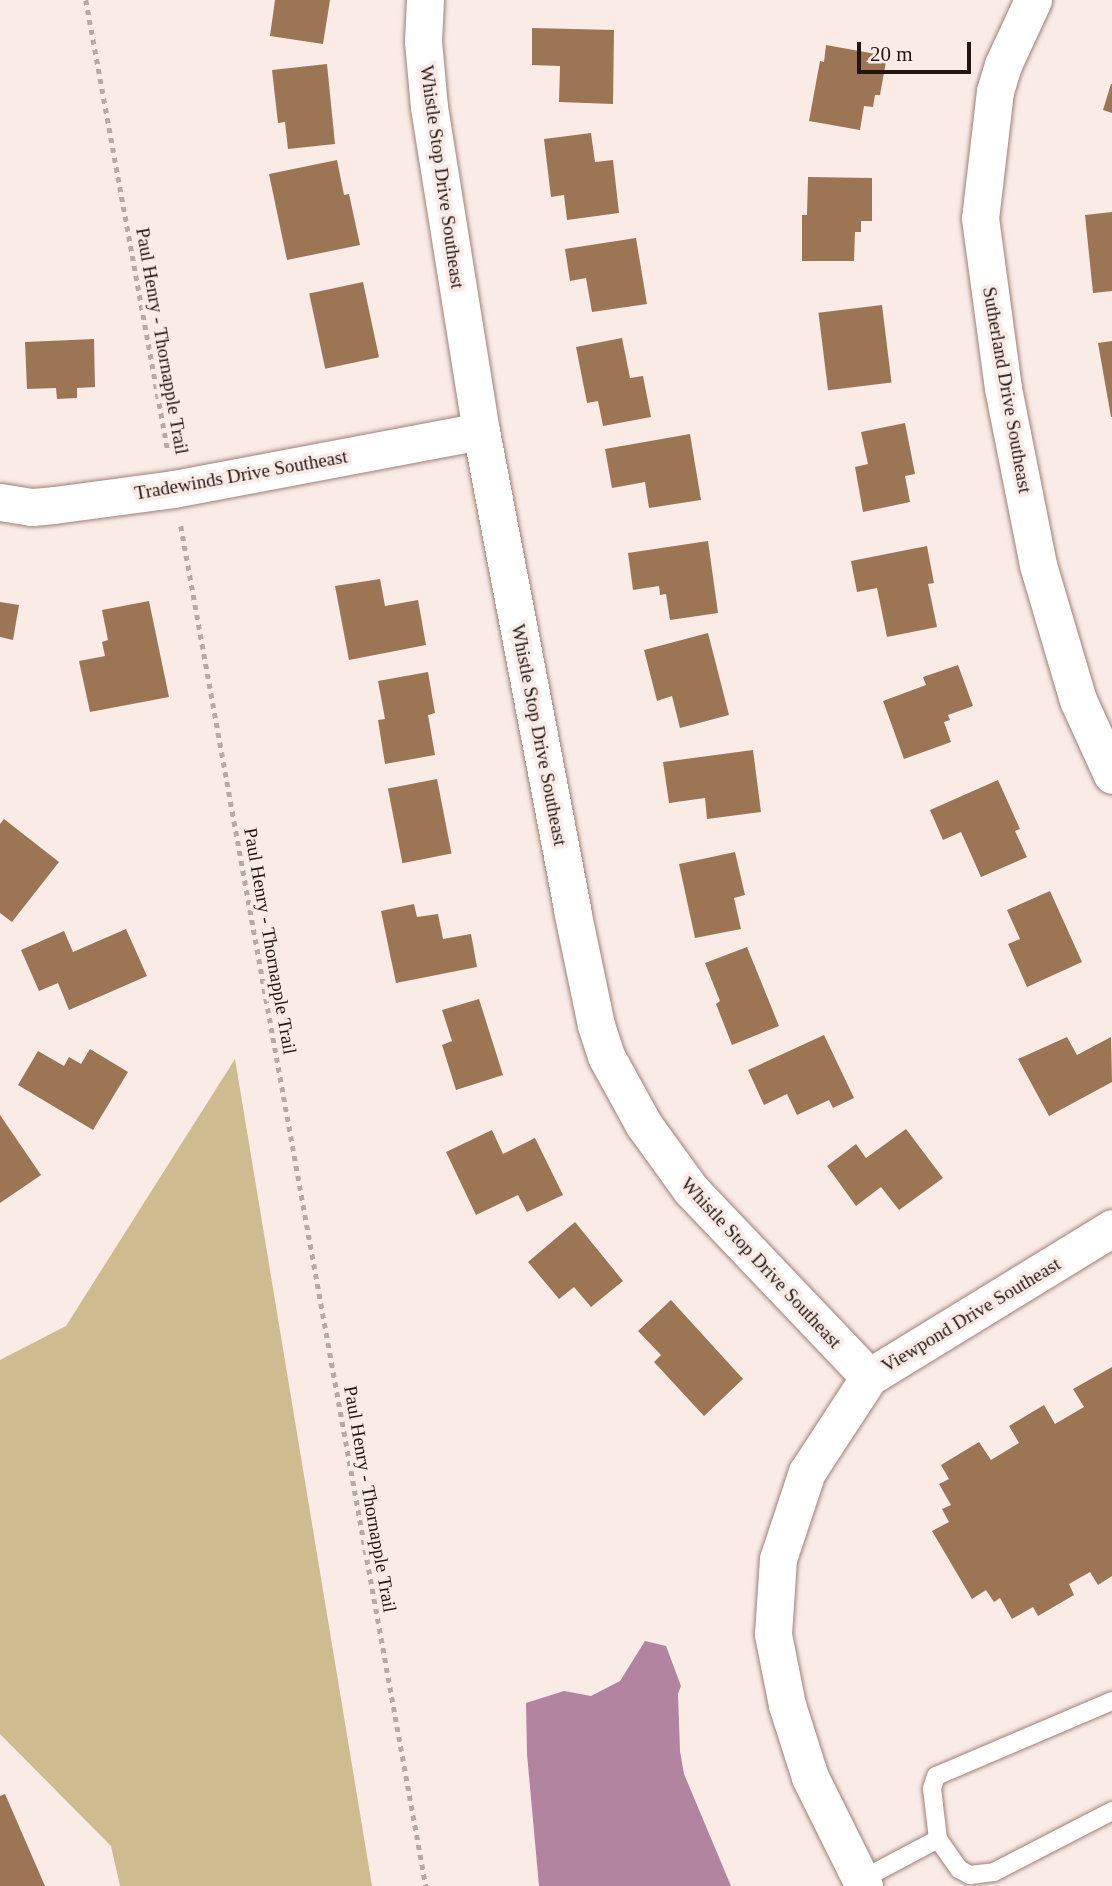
<!DOCTYPE html>
<style>
body{margin:0}
#map{position:relative;width:1112px;height:1886px;overflow:hidden;background:#faebe7;font-family:Georgia,serif}
div>[style]{position:absolute}
.green>*{inset:0;background:#cebb8f}
.water>*{inset:0;background:#b3849f}
.building>*{inset:0;background:#9c7554;transform-origin:0 0}
.path>*{height:4.5px;margin-top:-2.25px;transform-origin:0;background:repeating-linear-gradient(90deg,#b8a9a6 0 5px,transparent 0 10px)}
.roads{filter:drop-shadow(0 0 2px #a18077) drop-shadow(0 0 2px #a18077)}
.service>*{height:18px;margin:-9px;padding:0 9px;transform-origin:9px;border-radius:9px;background:#fff}
.minor>*{height:37px;margin:-18.5px;padding:0 18.5px;transform-origin:18.5px;border-radius:18.5px;background:#fff}
span{translate:-50% -50%;white-space:nowrap;text-align:center;line-height:1.15;-webkit-text-stroke:7px #faebe7;paint-order:stroke}
.street-label{font-size:19px;color:#221512}
.scale{position:absolute;left:857px;top:42px;width:114px;height:32px;box-sizing:border-box;border:4px solid #221512;border-top:0;padding-left:9px;font-size:21px;line-height:24px;white-space:nowrap;color:#221512;-webkit-text-stroke:5px #faebe7;paint-order:stroke}
</style>
<div id="map">
<div class="green">
<div style="clip-path:polygon(235px 1059px,372px 1886px,120px 1886px,111px 1846px,0 1734px,0 1360px,66px 1326px)"></div>
</div>
<div class="water">
<div style="clip-path:polygon(645px 1641px,666px 1646px,681px 1686px,678px 1694px,680px 1751px,684px 1774px,731px 1886px,539px 1886px,527px 1754px,526px 1703px,564px 1691px,591px 1696px,620px 1681px)"></div>
</div>
<div class="building">
<div style="clip-path:polygon(275px 0,330px 0,323px 44px,270px 36px)"></div>
<div style="clip-path:polygon(532px 28px,614px 30px,613px 104px,559px 102px,560px 66px,532px 65px)"></div>
<div style="clip-path:polygon(826px 45px,887px 56px,880px 95px,875px 95px,873px 107px,864px 106px,860px 130px,809px 121px,820px 61px,824px 62px)"></div>
<div style="clip-path:polygon(327px 64px,335px 144px,288px 149px,285px 122px,278px 123px,272px 70px)"></div>
<div style="clip-path:polygon(1111px 84px,1112px 84px,1112px 113px,1103px 110px)"></div>
<div style="clip-path:polygon(591px 133px,595px 162px,613px 160px,619px 213px,567px 220px,564px 195px,551px 197px,544px 139px)"></div>
<div style="clip-path:polygon(337px 160px,344px 195px,349px 194px,360px 245px,287px 260px,269px 174px)"></div>
<div style="clip-path:polygon(808px 177px,872px 178px,872px 221px,861px 221px,861px 232px,855px 232px,854px 261px,802px 261px,802px 215px,807px 215px)"></div>
<div style="clip-path:polygon(1112px 212px,1112px 291px,1093px 293px,1085px 215px)"></div>
<div style="clip-path:polygon(636px 238px,647px 304px,592px 312px,586px 278px,570px 281px,565px 249px)"></div>
<div style="left:363px;top:282px;width:77px;height:55px;rotate:78deg"></div>
<div style="left:882px;top:305px;width:78px;height:64px;rotate:83deg"></div>
<div style="clip-path:polygon(622px 338px,630px 378px,643px 376px,651px 417px,603px 426px,598px 401px,587px 403px,576px 347px)"></div>
<div style="clip-path:polygon(94px 339px,95px 387px,77px 388px,77px 398px,57px 399px,56px 388px,27px 389px,25px 342px)"></div>
<div style="clip-path:polygon(1112px 341px,1112px 417px,1111px 417px,1098px 343px)"></div>
<div style="clip-path:polygon(905px 423px,915px 474px,905px 476px,910px 502px,863px 512px,855px 467px,868px 464px,861px 432px)"></div>
<div style="clip-path:polygon(690px 434px,701px 500px,649px 508px,645px 482px,612px 488px,605px 449px)"></div>
<div style="clip-path:polygon(708px 541px,718px 613px,670px 620px,666px 594px,660px 595px,659px 586px,633px 590px,628px 553px)"></div>
<div style="clip-path:polygon(927px 546px,934px 583px,928px 584px,937px 627px,887px 637px,877px 588px,857px 592px,851px 561px)"></div>
<div style="clip-path:polygon(380px 579px,385px 606px,418px 600px,426px 645px,349px 660px,335px 586px)"></div>
<div style="clip-path:polygon(149px 601px,169px 697px,90px 712px,79px 661px,105px 656px,102px 642px,108px 640px,102px 610px)"></div>
<div style="clip-path:polygon(0 602px,19px 605px,13px 640px,0 637px)"></div>
<div style="clip-path:polygon(708px 633px,729px 715px,680px 728px,672px 696px,657px 701px,644px 650px)"></div>
<div style="clip-path:polygon(958px 665px,973px 706px,948px 715px,950px 720px,944px 722px,951px 742px,904px 759px,883px 701px,926px 685px,923px 677px)"></div>
<div style="clip-path:polygon(428px 672px,435px 713px,428px 715px,435px 755px,385px 764px,378px 720px,385px 719px,378px 681px)"></div>
<div style="clip-path:polygon(753px 750px,761px 812px,707px 819px,705px 798px,669px 803px,663px 762px)"></div>
<div style="left:437px;top:779px;width:76px;height:50px;rotate:79deg"></div>
<div style="clip-path:polygon(998px 780px,1020px 829px,1015px 831px,1027px 857px,981px 877px,961px 832px,943px 840px,930px 810px)"></div>
<div style="clip-path:polygon(4px 819px,59px 862px,12px 922px,0 913px,0 824px)"></div>
<div style="clip-path:polygon(735px 852px,745px 895px,734px 898px,741px 929px,695px 938px,679px 864px)"></div>
<div style="clip-path:polygon(1050px 891px,1082px 962px,1027px 987px,1008px 944px,1020px 939px,1007px 910px)"></div>
<div style="clip-path:polygon(414px 904px,417px 917px,438px 914px,443px 939px,471px 934px,477px 967px,396px 983px,381px 911px)"></div>
<div style="clip-path:polygon(126px 929px,147px 976px,69px 1010px,58px 983px,39px 991px,21px 950px,64px 931px,73px 952px)"></div>
<div style="clip-path:polygon(747px 947px,779px 1026px,732px 1045px,716px 1004px,720px 1001px,705px 963px)"></div>
<div style="clip-path:polygon(479px 999px,503px 1075px,456px 1090px,442px 1045px,452px 1041px,442px 1010px)"></div>
<div style="clip-path:polygon(824px 1035px,854px 1098px,833px 1108px,829px 1100px,797px 1115px,787px 1094px,764px 1105px,748px 1070px)"></div>
<div style="clip-path:polygon(1067px 1037px,1077px 1055px,1111px 1037px,1112px 1082px,1049px 1116px,1018px 1059px)"></div>
<div style="clip-path:polygon(90px 1049px,128px 1072px,93px 1130px,18px 1085px,38px 1051px,64px 1066px,69px 1057px,81px 1064px)"></div>
<div style="clip-path:polygon(0 1115px,41px 1175px,0 1203px)"></div>
<div style="clip-path:polygon(906px 1129px,943px 1178px,899px 1210px,881px 1187px,856px 1206px,827px 1166px,856px 1144px,866px 1158px)"></div>
<div style="clip-path:polygon(492px 1130px,503px 1154px,535px 1138px,563px 1195px,527px 1212px,518px 1195px,476px 1215px,446px 1152px)"></div>
<div style="clip-path:polygon(575px 1222px,623px 1281px,591px 1307px,574px 1287px,559px 1299px,528px 1262px)"></div>
<div style="clip-path:polygon(671px 1300px,743px 1379px,704px 1416px,654px 1362px,661px 1355px,638px 1331px)"></div>
<div style="clip-path:polygon(1112px 1367px,1112px 1576px,1098px 1585px,1090px 1572px,1069px 1584px,1074px 1595px,1038px 1616px,1033px 1607px,1012px 1619px,1000px 1598px,994px 1602px,986px 1590px,972px 1599px,932px 1531px,949px 1522px,942px 1509px,951px 1505px,939px 1484px,949px 1479px,941px 1465px,979px 1442px,991px 1460px,1019px 1443px,1009px 1426px,1044px 1405px,1055px 1424px,1084px 1407px,1073px 1389px)"></div>
<div style="clip-path:polygon(5px 1794px,45px 1886px,0 1886px,0 1796px)"></div>
</div>
<div class="path">
<div style="left:86px;top:0;width:459px;rotate:79.7deg"></div>
<div style="left:181px;top:526px;width:1382px;rotate:79.79deg"></div>
</div>
<div class="roads">
<div class="service">
<div style="left:1112px;top:1701px;width:191px;rotate:156.9deg"></div>
<div style="left:936px;top:1776px;width:13px;rotate:108deg"></div>
<div style="left:932px;top:1788px;width:51px;rotate:83.3deg"></div>
<div style="left:938px;top:1839px;width:37px;rotate:55deg"></div>
<div style="left:959px;top:1869px;width:13px;rotate:29deg"></div>
<div style="left:970px;top:1875px;width:24px;rotate:-7deg"></div>
<div style="left:994px;top:1872px;width:133px;rotate:-27.3deg"></div>
<div style="left:861px;top:1880px;width:87px;rotate:-28deg"></div>
</div>
<div class="minor">
<div style="left:425px;top:0;width:41px;rotate:92.8deg"></div>
<div style="left:423px;top:41px;width:66px;rotate:84.8deg"></div>
<div style="left:429px;top:107px;width:328px;rotate:80.9deg"></div>
<div style="left:481px;top:431px;width:488px;rotate:79.2deg"></div>
<div style="left:572px;top:910px;width:117px;rotate:78.2deg"></div>
<div style="left:596px;top:1025px;width:33px;rotate:72deg"></div>
<div style="left:606px;top:1056px;width:79px;rotate:61.2deg"></div>
<div style="left:644px;top:1125px;width:80px;rotate:54.1deg"></div>
<div style="left:691px;top:1190px;width:258px;rotate:46.4deg"></div>
<div style="left:1033px;top:0;width:72px;rotate:114.8deg"></div>
<div style="left:1003px;top:65px;width:27px;rotate:107deg"></div>
<div style="left:995px;top:91px;width:128px;rotate:96.7deg"></div>
<div style="left:980px;top:218px;width:172px;rotate:82.3deg"></div>
<div style="left:1003px;top:388px;width:180px;rotate:78.8deg"></div>
<div style="left:1038px;top:565px;width:141px;rotate:73.5deg"></div>
<div style="left:1078px;top:700px;width:82px;rotate:65.6deg"></div>
<div style="left:0;top:502px;width:32px;rotate:9deg"></div>
<div style="left:32px;top:507px;width:22px;rotate:-5deg"></div>
<div style="left:54px;top:505px;width:121px;rotate:-7.6deg"></div>
<div style="left:174px;top:489px;width:312px;rotate:-10.7deg"></div>
<div style="left:864px;top:1886px;width:122px;rotate:-116.4deg"></div>
<div style="left:810px;top:1777px;width:76px;rotate:-107.7deg"></div>
<div style="left:787px;top:1705px;width:72px;rotate:-101.2deg"></div>
<div style="left:773px;top:1634px;width:75px;rotate:-86.2deg"></div>
<div style="left:778px;top:1559px;width:92px;rotate:-71.6deg"></div>
<div style="left:807px;top:1472px;width:113px;rotate:-56.9deg"></div>
<div style="left:869px;top:1377px;width:285px;rotate:-31.5deg"></div>
</div>
</div>
<div class="street-label">
<span style="left:442px;top:177px;rotate:82deg">Whistle Stop Drive Southeast</span>
<span style="left:162px;top:341px;rotate:80deg">Paul Henry - Thornapple Trail</span>
<span style="left:1007px;top:390px;rotate:80deg">Sutherland Drive Southeast</span>
<span style="left:241px;top:475px;rotate:-10deg">Tradewinds Drive Southeast</span>
<span style="left:539px;top:735px;rotate:79deg">Whistle Stop Drive Southeast</span>
<span style="left:270px;top:941px;rotate:80deg">Paul Henry - Thornapple Trail</span>
<span style="left:761px;top:1263px;rotate:47deg">Whistle Stop Drive Southeast</span>
<span style="left:971px;top:1315px;rotate:-31deg">Viewpond Drive Southeast</span>
<span style="left:370px;top:1499px;rotate:80deg">Paul Henry - Thornapple Trail</span>
</div>
<div class="scale">20 m</div>
</div>
